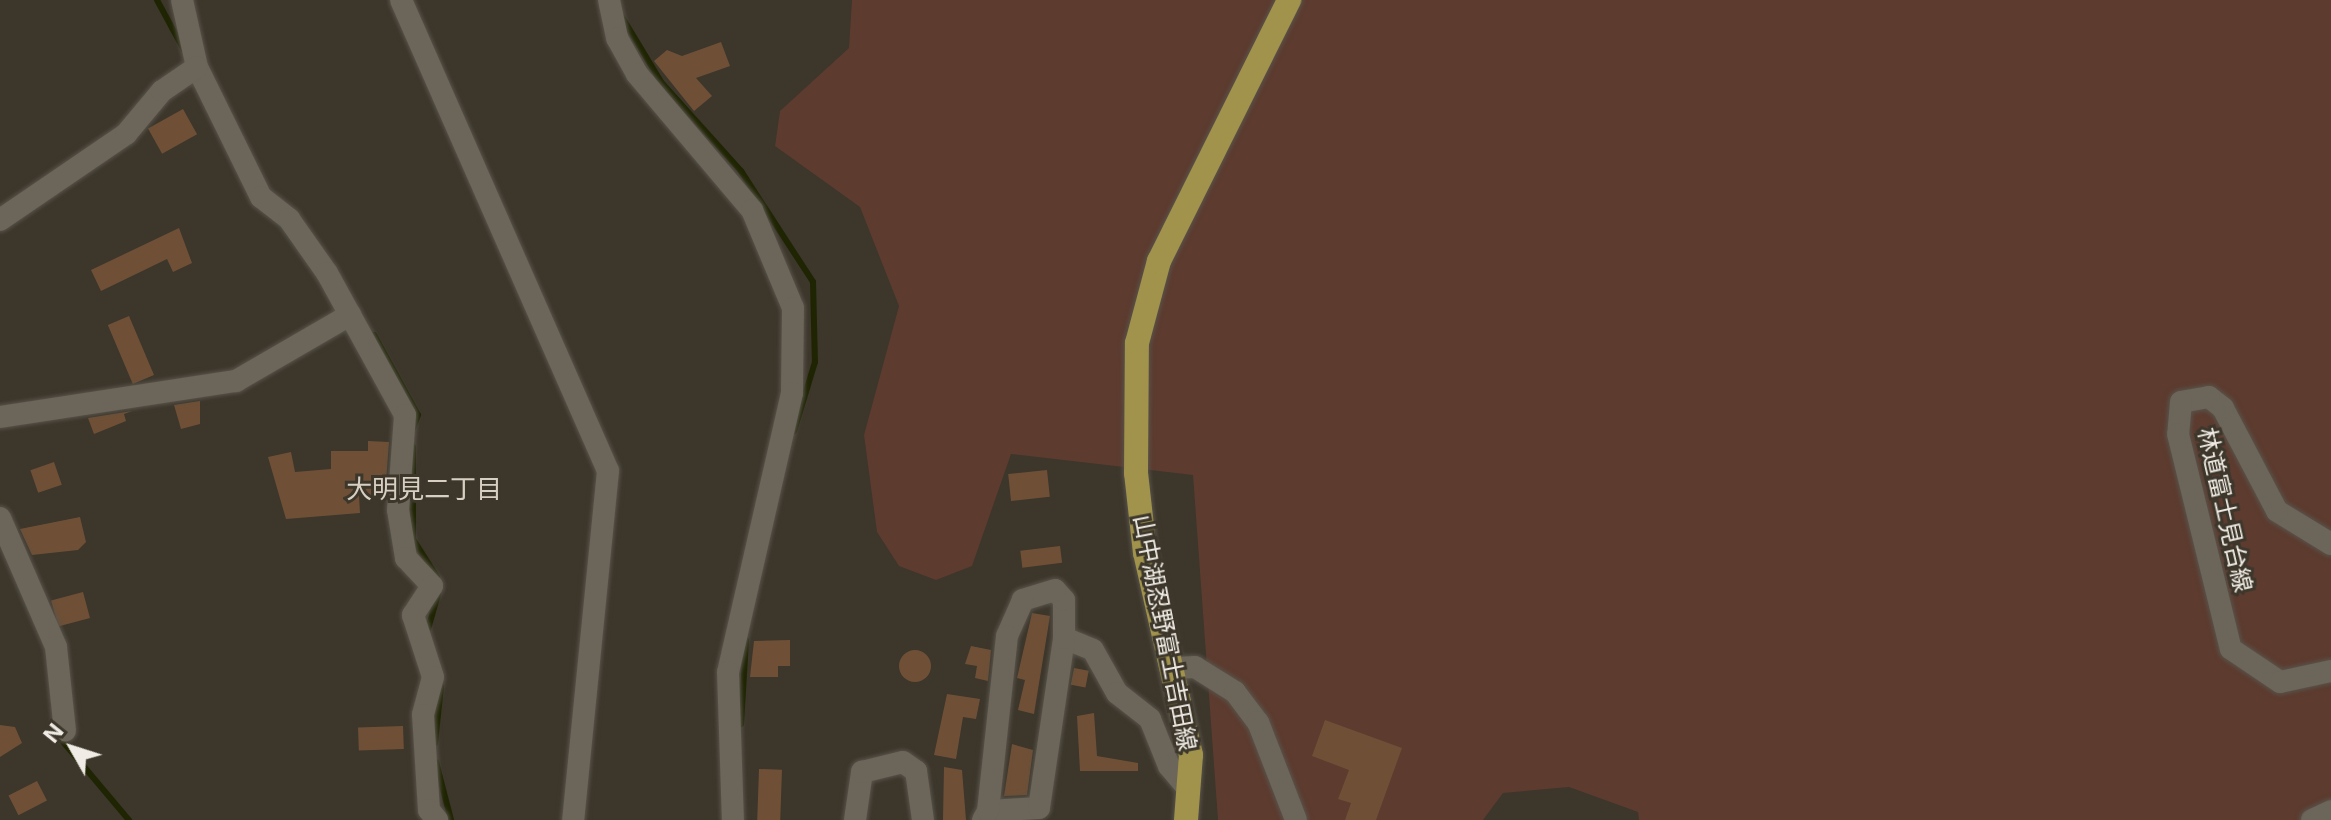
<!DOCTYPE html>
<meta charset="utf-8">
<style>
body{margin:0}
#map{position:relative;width:2331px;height:820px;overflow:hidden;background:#3c362b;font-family:Inter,"Noto Sans JP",sans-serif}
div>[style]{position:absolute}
.green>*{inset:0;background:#5d3b2f}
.stream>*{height:6px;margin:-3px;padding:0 3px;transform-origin:3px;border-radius:3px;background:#1f2502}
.building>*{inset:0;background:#6f5037;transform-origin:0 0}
.round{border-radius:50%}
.roads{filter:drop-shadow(0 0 2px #58534a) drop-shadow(0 0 2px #58534a)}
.minor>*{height:22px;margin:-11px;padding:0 11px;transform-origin:11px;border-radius:11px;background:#6c6559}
.major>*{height:24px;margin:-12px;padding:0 12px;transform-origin:12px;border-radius:12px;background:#a1934b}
span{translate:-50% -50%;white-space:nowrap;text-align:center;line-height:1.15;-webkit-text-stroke:6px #3c362b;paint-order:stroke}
.street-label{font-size:24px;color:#f0ece5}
.neighbourhood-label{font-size:26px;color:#d7cfc1}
.north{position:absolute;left:32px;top:708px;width:80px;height:80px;-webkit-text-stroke:6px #3c362b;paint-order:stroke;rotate:309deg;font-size:22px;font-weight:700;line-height:32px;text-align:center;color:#f0ece5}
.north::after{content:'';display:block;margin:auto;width:28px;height:36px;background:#f0ece5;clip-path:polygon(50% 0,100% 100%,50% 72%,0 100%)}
</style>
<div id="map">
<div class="green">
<div style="clip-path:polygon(852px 0,2331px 0,2331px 820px,1639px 820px,1638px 812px,1569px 787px,1503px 793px,1483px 820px,1218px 820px,1193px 475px,1011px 454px,972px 566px,936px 580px,899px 566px,877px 532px,864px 435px,899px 306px,860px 207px,775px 146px,780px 111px,849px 48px)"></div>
</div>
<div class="stream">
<div style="left:157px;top:0;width:57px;rotate:61.6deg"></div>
<div style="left:622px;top:17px;width:76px;rotate:59deg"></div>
<div style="left:661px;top:82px;width:120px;rotate:48deg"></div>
<div style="left:741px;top:171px;width:132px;rotate:57deg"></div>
<div style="left:813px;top:282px;width:80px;rotate:88.6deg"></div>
<div style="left:815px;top:362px;width:72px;rotate:106.9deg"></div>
<div style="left:374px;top:335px;width:91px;rotate:61.2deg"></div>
<div style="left:418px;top:415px;width:14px;rotate:111deg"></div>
<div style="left:413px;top:447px;width:92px;rotate:90deg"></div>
<div style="left:413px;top:539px;width:45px;rotate:57.7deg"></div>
<div style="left:428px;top:629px;width:36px;rotate:-74deg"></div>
<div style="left:741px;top:724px;width:84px;rotate:-86.6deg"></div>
<div style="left:59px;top:737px;width:109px;rotate:49.9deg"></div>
<div style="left:435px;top:743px;width:57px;rotate:-84deg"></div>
<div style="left:436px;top:762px;width:60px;rotate:75.5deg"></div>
</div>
<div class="building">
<div style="clip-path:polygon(721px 42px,730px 66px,696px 78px,712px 96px,694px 111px,654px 61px,667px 50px,682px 56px)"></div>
<div style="left:183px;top:109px;width:29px;height:40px;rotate:61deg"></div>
<div style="clip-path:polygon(179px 228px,192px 263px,173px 272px,167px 259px,101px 291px,91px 270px)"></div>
<div style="left:129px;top:316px;width:64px;height:23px;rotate:67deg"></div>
<div style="clip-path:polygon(200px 401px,200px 424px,181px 429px,174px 405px)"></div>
<div style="clip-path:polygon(132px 411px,124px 414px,126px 421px,94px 434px,88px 418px)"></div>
<div style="clip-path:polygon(368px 441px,389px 442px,385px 495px,359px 495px,360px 513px,286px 519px,268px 457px,291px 452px,295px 472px,331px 469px,331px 451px,368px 451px)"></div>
<div style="left:54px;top:462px;width:24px;height:25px;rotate:71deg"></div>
<div style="left:1047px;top:470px;width:27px;height:39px;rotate:84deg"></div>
<div style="clip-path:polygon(80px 517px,86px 542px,78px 550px,32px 555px,20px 529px)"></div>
<div style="left:1060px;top:546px;width:17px;height:40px;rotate:83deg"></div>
<div style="left:83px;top:592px;width:27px;height:33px;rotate:75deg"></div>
<div style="clip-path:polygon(1032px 613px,1050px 616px,1034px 714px,1018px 710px,1025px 680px,1017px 678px)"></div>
<div style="clip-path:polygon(790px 640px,790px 666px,778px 666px,778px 677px,750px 677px,754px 641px)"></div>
<div style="clip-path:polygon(971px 646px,991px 650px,988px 681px,975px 678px,977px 666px,965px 664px)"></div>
<div class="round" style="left:899px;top:650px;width:32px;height:32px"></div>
<div style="left:1074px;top:668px;width:15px;height:17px;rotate:11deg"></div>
<div style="clip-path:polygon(947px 694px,980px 699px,976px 719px,963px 717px,956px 759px,934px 755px)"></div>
<div style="clip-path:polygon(1094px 713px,1097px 756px,1138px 763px,1138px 771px,1080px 771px,1077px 716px)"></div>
<div style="clip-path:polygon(1325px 720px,1402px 748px,1376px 820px,1345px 820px,1351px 803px,1338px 799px,1349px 770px,1312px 756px)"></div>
<div style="clip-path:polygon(0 725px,15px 727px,22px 743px,0 757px)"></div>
<div style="left:403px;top:726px;width:23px;height:45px;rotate:88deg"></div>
<div style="clip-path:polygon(1012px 744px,1033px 750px,1027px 795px,1004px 796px)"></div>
<div style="clip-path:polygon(944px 767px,962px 770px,966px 820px,943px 820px)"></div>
<div style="left:759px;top:769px;width:23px;height:51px;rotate:2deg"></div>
<div style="left:37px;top:781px;width:22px;height:32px;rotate:63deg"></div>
</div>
<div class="roads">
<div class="minor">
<div style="left:182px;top:0;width:69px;rotate:77.4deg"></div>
<div style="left:197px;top:67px;width:145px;rotate:63.8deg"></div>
<div style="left:261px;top:197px;width:36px;rotate:38deg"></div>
<div style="left:289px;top:219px;width:66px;rotate:54.9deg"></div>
<div style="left:327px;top:273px;width:162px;rotate:61.2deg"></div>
<div style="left:405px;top:415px;width:95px;rotate:94.2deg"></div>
<div style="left:398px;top:510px;width:49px;rotate:80.5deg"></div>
<div style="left:406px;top:558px;width:38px;rotate:47deg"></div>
<div style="left:432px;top:586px;width:35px;rotate:123deg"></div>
<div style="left:413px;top:615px;width:65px;rotate:72.1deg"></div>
<div style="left:433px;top:677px;width:39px;rotate:105deg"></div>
<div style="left:423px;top:715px;width:95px;rotate:86.4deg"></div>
<div style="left:429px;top:810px;width:13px;rotate:51deg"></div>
<div style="left:401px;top:0;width:514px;rotate:66.27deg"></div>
<div style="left:608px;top:471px;width:351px;rotate:95.7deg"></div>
<div style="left:609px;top:0;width:39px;rotate:78deg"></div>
<div style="left:617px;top:38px;width:41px;rotate:60.9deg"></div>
<div style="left:637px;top:74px;width:178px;rotate:49.8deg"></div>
<div style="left:752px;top:210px;width:106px;rotate:67.3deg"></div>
<div style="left:793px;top:308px;width:85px;rotate:90.7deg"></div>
<div style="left:792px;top:393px;width:286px;rotate:102.9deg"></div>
<div style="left:728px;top:672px;width:148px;rotate:88.1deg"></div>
<div style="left:0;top:220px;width:153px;rotate:-34.3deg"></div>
<div style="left:126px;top:134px;width:56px;rotate:-50.1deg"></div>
<div style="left:162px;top:91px;width:42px;rotate:-34.4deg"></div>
<div style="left:0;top:417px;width:239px;rotate:-8.7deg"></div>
<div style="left:236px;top:381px;width:132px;rotate:-30.1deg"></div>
<div style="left:0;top:518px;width:141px;rotate:66.5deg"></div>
<div style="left:56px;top:647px;width:84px;rotate:83.9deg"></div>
<div style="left:2331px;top:544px;width:63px;rotate:-148.6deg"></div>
<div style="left:2277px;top:511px;width:116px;rotate:-117.7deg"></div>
<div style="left:2223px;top:408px;width:18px;rotate:-142deg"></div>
<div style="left:2209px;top:397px;width:28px;rotate:170deg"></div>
<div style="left:2181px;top:402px;width:32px;rotate:95deg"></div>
<div style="left:2178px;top:434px;width:221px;rotate:76.2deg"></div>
<div style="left:2231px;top:649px;width:59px;rotate:34deg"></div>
<div style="left:2280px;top:682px;width:52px;rotate:-12.2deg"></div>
<div style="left:1064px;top:638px;width:31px;rotate:22deg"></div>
<div style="left:1093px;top:650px;width:49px;rotate:60.8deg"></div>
<div style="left:1117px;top:693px;width:42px;rotate:38.2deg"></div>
<div style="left:1150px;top:719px;width:51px;rotate:68deg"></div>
<div style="left:1169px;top:766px;width:30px;rotate:50deg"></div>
<div style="left:1176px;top:668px;width:19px;rotate:-3deg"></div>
<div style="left:1195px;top:667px;width:47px;rotate:32deg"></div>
<div style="left:1235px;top:692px;width:38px;rotate:53deg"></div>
<div style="left:1258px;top:722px;width:105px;rotate:68.8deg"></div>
<div style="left:855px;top:820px;width:49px;rotate:-81.7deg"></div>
<div style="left:862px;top:772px;width:42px;rotate:-13.7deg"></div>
<div style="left:903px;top:762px;width:16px;rotate:35deg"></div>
<div style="left:916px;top:771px;width:49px;rotate:81.9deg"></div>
<div style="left:983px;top:820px;width:10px;rotate:-61deg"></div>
<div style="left:988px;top:811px;width:51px;rotate:-3.4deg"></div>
<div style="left:1039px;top:808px;width:172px;rotate:-81.6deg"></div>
<div style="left:1064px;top:638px;width:38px;rotate:-90deg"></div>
<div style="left:1064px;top:600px;width:13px;rotate:-132deg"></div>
<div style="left:1055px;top:590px;width:34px;rotate:163deg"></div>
<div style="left:1023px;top:600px;width:39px;rotate:114deg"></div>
<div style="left:1007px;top:636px;width:176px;rotate:96.2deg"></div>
<div style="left:2312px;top:820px;width:21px;rotate:-25deg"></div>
</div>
<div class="major">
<div style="left:1186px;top:820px;width:65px;rotate:-85.6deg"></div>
<div style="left:1191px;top:755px;width:207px;rotate:-102.8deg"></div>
<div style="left:1145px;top:553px;width:81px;rotate:-96.4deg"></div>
<div style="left:1136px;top:473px;width:130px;rotate:-89.6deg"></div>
<div style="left:1137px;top:343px;width:85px;rotate:-75deg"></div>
<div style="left:1159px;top:261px;width:292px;rotate:-63.5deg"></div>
</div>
</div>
<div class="street-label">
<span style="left:2225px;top:510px;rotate:77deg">林道富士見台線</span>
<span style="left:1165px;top:633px;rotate:79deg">山中湖忍野富士吉田線</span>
</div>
<div class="neighbourhood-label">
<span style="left:424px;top:489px">大明見二丁目</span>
</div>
<div class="north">N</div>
</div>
